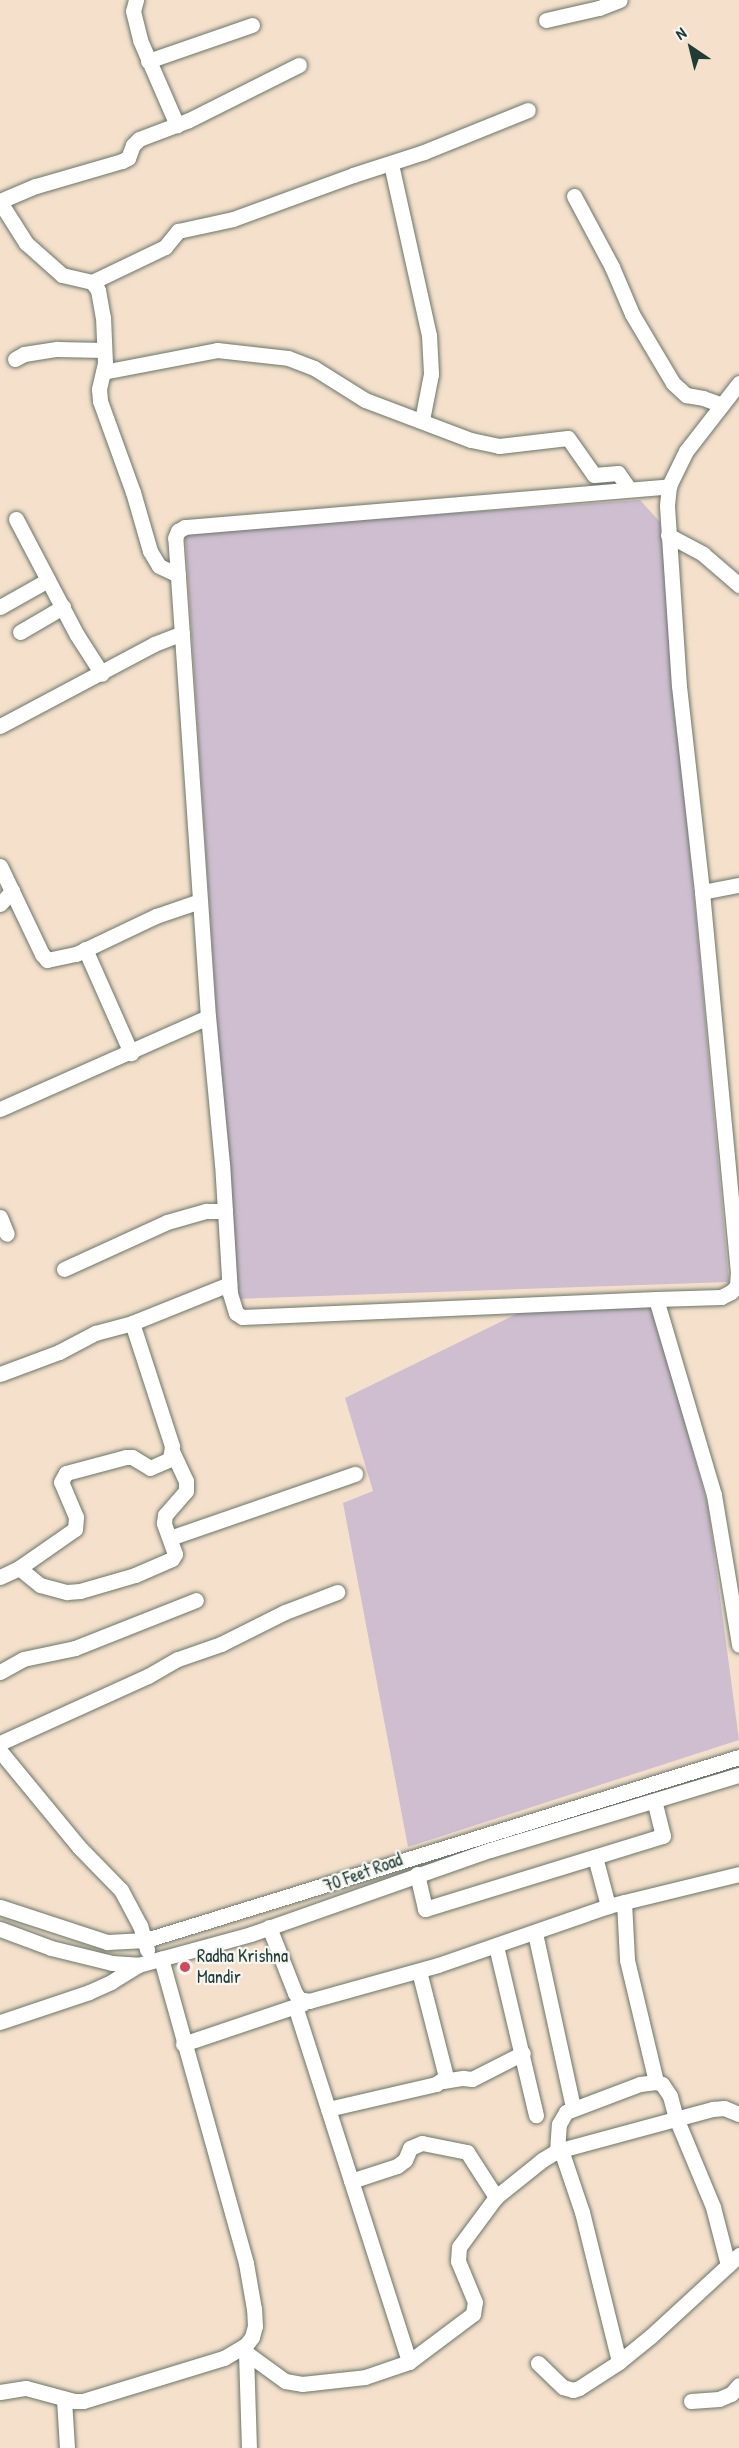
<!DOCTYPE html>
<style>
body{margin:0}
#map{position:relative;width:739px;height:2448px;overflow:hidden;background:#f5e1cb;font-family:"Patrick Hand",sans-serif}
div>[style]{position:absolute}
.industrial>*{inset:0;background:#cebed0}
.roads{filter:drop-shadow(0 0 2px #6a7669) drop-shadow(0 0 2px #6a7669)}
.street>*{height:15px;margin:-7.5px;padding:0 7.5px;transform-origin:7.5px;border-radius:7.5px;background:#fff}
.dots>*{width:16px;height:16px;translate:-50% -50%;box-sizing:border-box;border:3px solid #f6f6f2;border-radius:50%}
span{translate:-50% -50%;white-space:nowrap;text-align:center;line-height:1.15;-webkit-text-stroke:4.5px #f6f6f2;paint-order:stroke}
.street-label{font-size:18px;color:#1f3d34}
.poi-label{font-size:18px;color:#1f3d34}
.left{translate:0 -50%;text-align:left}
.north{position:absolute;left:661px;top:18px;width:60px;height:60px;-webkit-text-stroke:4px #f6f6f2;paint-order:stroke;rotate:325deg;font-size:16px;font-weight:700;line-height:24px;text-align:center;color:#1f3d34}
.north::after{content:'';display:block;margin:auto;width:21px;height:27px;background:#1f3d34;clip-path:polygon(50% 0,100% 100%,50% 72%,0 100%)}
</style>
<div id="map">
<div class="industrial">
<div style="clip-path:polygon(640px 500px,660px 522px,729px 1282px,235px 1299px,185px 532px)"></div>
<div style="clip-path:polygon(652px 1303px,708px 1507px,739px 1740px,408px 1847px,343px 1503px,373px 1491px,345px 1398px,527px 1309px)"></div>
</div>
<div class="roads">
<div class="street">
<div style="left:136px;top:0;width:11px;rotate:105deg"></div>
<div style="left:133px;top:11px;width:30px;rotate:76deg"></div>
<div style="left:140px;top:40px;width:93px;rotate:66.5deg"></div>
<div style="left:546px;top:20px;width:54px;rotate:-12.8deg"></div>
<div style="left:599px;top:8px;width:22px;rotate:-21deg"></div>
<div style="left:148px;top:61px;width:110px;rotate:-19.1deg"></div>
<div style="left:391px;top:164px;width:175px;rotate:77.5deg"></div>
<div style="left:429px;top:335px;width:39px;rotate:87deg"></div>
<div style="left:431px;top:374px;width:47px;rotate:101.1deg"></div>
<div style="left:574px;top:196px;width:81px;rotate:61.8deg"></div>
<div style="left:612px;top:267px;width:51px;rotate:66.9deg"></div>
<div style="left:632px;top:314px;width:80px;rotate:59.3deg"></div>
<div style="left:673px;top:383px;width:18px;rotate:43deg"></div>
<div style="left:686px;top:395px;width:17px;rotate:10deg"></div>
<div style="left:703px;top:398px;width:20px;rotate:20deg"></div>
<div style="left:0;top:201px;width:39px;rotate:-23deg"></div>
<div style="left:36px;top:186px;width:90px;rotate:-16.2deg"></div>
<div style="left:122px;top:161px;width:7px;rotate:-27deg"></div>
<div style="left:128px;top:158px;width:14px;rotate:-69deg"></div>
<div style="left:133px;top:145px;width:8px;rotate:-45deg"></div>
<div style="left:139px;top:139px;width:53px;rotate:-20.8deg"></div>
<div style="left:189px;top:120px;width:123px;rotate:-26.6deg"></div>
<div style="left:0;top:202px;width:49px;rotate:57.6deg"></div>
<div style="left:26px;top:243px;width:48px;rotate:41.6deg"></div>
<div style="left:62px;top:275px;width:31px;rotate:13deg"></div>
<div style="left:92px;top:282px;width:10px;rotate:53deg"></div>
<div style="left:98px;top:290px;width:27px;rotate:80deg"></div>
<div style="left:103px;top:317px;width:46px;rotate:87.5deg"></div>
<div style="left:105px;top:363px;width:27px;rotate:103deg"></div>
<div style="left:99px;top:389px;width:12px;rotate:85deg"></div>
<div style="left:100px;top:401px;width:97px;rotate:70.1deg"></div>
<div style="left:133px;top:492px;width:61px;rotate:73.9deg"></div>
<div style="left:150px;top:551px;width:17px;rotate:59deg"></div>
<div style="left:159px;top:566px;width:21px;rotate:25deg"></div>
<div style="left:92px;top:282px;width:81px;rotate:-25.6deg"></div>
<div style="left:165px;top:247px;width:21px;rotate:-51deg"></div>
<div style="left:178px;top:231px;width:56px;rotate:-12.3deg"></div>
<div style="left:233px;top:219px;width:128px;rotate:-20.1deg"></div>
<div style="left:353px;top:175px;width:75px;rotate:-17.9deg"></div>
<div style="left:424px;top:152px;width:112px;rotate:-22deg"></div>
<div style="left:15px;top:359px;width:10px;rotate:-29deg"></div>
<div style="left:24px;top:354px;width:33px;rotate:-9deg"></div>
<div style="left:57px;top:349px;width:47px;rotate:1.2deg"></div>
<div style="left:103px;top:372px;width:116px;rotate:-10.9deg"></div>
<div style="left:217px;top:350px;width:71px;rotate:6.4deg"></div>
<div style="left:288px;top:358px;width:28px;rotate:21deg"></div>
<div style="left:314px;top:368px;width:60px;rotate:32.1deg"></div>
<div style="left:365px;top:400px;width:113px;rotate:20.7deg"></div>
<div style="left:471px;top:440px;width:29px;rotate:12deg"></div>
<div style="left:499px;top:446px;width:69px;rotate:-6.6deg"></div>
<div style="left:568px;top:438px;width:45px;rotate:54.9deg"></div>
<div style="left:594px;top:475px;width:24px;rotate:-5deg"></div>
<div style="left:618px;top:473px;width:19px;rotate:55deg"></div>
<div style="left:739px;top:383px;width:86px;rotate:127.9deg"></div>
<div style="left:686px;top:451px;width:39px;rotate:116deg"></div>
<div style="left:669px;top:486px;width:20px;rotate:96deg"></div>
<div style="left:667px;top:506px;width:180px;rotate:86.2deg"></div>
<div style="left:679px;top:686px;width:207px;rotate:83.6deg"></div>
<div style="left:702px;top:892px;width:381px;rotate:84.6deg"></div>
<div style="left:738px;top:1271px;width:15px;rotate:94deg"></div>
<div style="left:737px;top:1286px;width:8px;rotate:135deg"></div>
<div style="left:731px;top:1292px;width:11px;rotate:153deg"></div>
<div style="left:721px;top:1297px;width:65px;rotate:178.2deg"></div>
<div style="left:656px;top:1299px;width:204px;rotate:73.5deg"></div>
<div style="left:714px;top:1495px;width:152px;rotate:80.5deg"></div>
<div style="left:16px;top:519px;width:131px;rotate:62.3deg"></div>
<div style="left:77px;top:635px;width:46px;rotate:57.3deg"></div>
<div style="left:668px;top:535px;width:40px;rotate:28deg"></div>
<div style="left:703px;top:554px;width:48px;rotate:40.7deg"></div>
<div style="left:0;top:607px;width:55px;rotate:-29.4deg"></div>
<div style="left:20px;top:632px;width:50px;rotate:-30.2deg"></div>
<div style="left:0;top:726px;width:174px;rotate:-28deg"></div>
<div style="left:154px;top:644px;width:30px;rotate:-21deg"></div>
<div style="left:0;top:866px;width:98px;rotate:64.5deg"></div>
<div style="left:42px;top:954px;width:8px;rotate:50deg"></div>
<div style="left:47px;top:960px;width:30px;rotate:-12deg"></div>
<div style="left:76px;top:954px;width:89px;rotate:-25.4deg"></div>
<div style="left:156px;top:916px;width:46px;rotate:-18.8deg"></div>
<div style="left:702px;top:892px;width:38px;rotate:-11deg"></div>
<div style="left:0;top:904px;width:18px;rotate:-47deg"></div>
<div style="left:85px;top:949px;width:114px;rotate:66.1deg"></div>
<div style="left:0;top:1109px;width:227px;rotate:-23.9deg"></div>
<div style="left:0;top:1217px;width:18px;rotate:68deg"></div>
<div style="left:64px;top:1269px;width:113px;rotate:-24.5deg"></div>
<div style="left:167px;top:1222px;width:41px;rotate:-15.8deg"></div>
<div style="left:206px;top:1211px;width:19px"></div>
<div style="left:656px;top:1299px;width:414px;rotate:177.5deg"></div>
<div style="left:242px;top:1317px;width:7px;rotate:-146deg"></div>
<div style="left:236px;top:1313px;width:21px;rotate:-107deg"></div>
<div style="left:230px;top:1293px;width:129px;rotate:-93.5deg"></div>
<div style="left:222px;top:1164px;width:148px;rotate:-95.4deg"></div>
<div style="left:208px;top:1017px;width:480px;rotate:-93.9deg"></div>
<div style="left:175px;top:538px;width:8px;rotate:-67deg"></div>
<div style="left:178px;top:531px;width:8px;rotate:-30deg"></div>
<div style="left:185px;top:527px;width:486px;rotate:-4.8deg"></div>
<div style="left:0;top:1374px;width:63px;rotate:-20.4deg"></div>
<div style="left:59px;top:1352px;width:41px;rotate:-27.8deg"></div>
<div style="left:95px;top:1333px;width:38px;rotate:-15deg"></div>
<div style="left:132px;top:1323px;width:105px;rotate:-21.9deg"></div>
<div style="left:170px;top:1538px;width:196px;rotate:-19.1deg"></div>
<div style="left:19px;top:1568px;width:27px;rotate:39deg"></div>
<div style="left:40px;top:1585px;width:28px;rotate:15deg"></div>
<div style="left:67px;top:1592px;width:13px;rotate:-4deg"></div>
<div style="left:80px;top:1591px;width:57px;rotate:-16.2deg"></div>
<div style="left:135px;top:1575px;width:40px;rotate:-23.4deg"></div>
<div style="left:172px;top:1559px;width:6px;rotate:-59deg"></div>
<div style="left:175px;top:1554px;width:33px;rotate:-110deg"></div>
<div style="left:164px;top:1523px;width:8px;rotate:-83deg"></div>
<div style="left:165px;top:1515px;width:32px;rotate:-49deg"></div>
<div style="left:186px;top:1491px;width:10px;rotate:-90deg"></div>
<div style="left:186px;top:1481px;width:31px;rotate:-115deg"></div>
<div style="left:0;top:1577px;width:21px;rotate:-25deg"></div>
<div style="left:19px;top:1568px;width:68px;rotate:-34.9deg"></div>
<div style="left:75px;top:1529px;width:12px;rotate:-85deg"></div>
<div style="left:76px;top:1517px;width:38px;rotate:-113deg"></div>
<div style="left:61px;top:1482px;width:10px;rotate:-61deg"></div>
<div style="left:66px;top:1473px;width:62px;rotate:-14.9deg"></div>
<div style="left:126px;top:1457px;width:6px"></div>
<div style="left:132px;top:1457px;width:21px;rotate:31deg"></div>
<div style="left:150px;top:1468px;width:22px;rotate:-24deg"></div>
<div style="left:170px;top:1459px;width:13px;rotate:-81deg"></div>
<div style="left:172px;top:1446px;width:129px;rotate:-108deg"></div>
<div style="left:0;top:1672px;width:26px;rotate:-29deg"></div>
<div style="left:23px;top:1659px;width:53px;rotate:-11.9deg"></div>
<div style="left:75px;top:1648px;width:130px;rotate:-21.6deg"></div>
<div style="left:0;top:1743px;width:162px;rotate:-24.4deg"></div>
<div style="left:148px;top:1676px;width:34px;rotate:-30deg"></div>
<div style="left:178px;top:1659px;width:46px;rotate:-19.2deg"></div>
<div style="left:221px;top:1644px;width:72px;rotate:-26.6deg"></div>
<div style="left:285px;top:1612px;width:56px;rotate:-21deg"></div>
<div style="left:0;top:1751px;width:124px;rotate:50.5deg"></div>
<div style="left:79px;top:1847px;width:60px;rotate:45.7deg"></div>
<div style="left:121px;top:1890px;width:40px;rotate:62deg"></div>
<div style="left:140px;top:1925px;width:26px;rotate:74deg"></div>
<div style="left:595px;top:1857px;width:51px;rotate:75.1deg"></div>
<div style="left:417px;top:1874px;width:36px;rotate:77deg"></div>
<div style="left:425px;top:1909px;width:249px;rotate:-17.1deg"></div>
<div style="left:663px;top:1836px;width:36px;rotate:-104deg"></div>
<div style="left:624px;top:1902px;width:58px;rotate:87deg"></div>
<div style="left:627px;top:1960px;width:125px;rotate:76.6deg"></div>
<div style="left:0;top:1907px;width:113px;rotate:18.1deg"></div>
<div style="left:107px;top:1942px;width:39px;rotate:-3deg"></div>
<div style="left:146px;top:1940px;width:621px;rotate:-17.15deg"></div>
<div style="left:269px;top:1927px;width:71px;rotate:68.5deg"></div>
<div style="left:295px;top:1993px;width:7px;rotate:56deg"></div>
<div style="left:299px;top:1999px;width:10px;rotate:11deg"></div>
<div style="left:309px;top:2001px;width:134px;rotate:-15.6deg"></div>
<div style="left:438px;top:1965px;width:180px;rotate:-19.1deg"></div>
<div style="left:608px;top:1906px;width:135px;rotate:-13.7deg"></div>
<div style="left:0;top:1929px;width:54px;rotate:20.4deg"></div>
<div style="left:51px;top:1948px;width:63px;rotate:13.8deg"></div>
<div style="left:112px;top:1963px;width:26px;rotate:4deg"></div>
<div style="left:138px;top:1965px;width:117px;rotate:-15.3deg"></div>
<div style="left:251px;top:1934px;width:253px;rotate:-19.4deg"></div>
<div style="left:490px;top:1850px;width:260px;rotate:-16.8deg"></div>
<div style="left:535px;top:1933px;width:179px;rotate:77.7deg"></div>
<div style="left:496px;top:1946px;width:174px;rotate:76.7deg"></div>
<div style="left:295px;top:2006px;width:374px;rotate:72.2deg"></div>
<div style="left:0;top:2022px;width:94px;rotate:-18.6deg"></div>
<div style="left:89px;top:1992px;width:24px;rotate:-24deg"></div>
<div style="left:111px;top:1982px;width:32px;rotate:-32deg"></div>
<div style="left:183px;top:2044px;width:126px;rotate:-18.6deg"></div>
<div style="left:443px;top:2081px;width:20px;rotate:-9deg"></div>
<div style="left:463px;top:2078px;width:9px;rotate:6deg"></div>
<div style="left:472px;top:2079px;width:57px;rotate:-27deg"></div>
<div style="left:328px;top:2109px;width:111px;rotate:-13deg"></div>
<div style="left:436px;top:2084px;width:12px;rotate:-35deg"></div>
<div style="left:446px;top:2077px;width:109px;rotate:-104.3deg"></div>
<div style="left:561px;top:2150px;width:65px;rotate:71.3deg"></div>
<div style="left:582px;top:2212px;width:154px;rotate:76.1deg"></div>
<div style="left:557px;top:2151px;width:27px;rotate:-86deg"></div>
<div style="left:559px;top:2124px;width:14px;rotate:-60deg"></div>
<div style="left:566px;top:2112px;width:79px;rotate:-20.7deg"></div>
<div style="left:640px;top:2084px;width:16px;rotate:-7deg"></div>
<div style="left:656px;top:2082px;width:6px;rotate:18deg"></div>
<div style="left:662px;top:2084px;width:14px;rotate:56deg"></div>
<div style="left:670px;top:2096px;width:23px;rotate:75deg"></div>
<div style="left:676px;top:2118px;width:96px;rotate:67.4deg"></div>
<div style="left:713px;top:2207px;width:60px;rotate:75.5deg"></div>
<div style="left:351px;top:2181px;width:48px;rotate:-18.1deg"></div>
<div style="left:397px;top:2166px;width:10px;rotate:-37deg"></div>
<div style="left:405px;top:2160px;width:13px;rotate:-67deg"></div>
<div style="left:410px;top:2148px;width:13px;rotate:-23deg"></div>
<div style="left:422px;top:2143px;width:46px;rotate:11.3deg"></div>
<div style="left:467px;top:2152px;width:54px;rotate:57.2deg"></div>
<div style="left:241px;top:2349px;width:54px;rotate:36deg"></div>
<div style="left:285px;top:2381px;width:17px;rotate:10deg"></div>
<div style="left:302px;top:2384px;width:63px;rotate:-6.3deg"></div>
<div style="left:365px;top:2377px;width:46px;rotate:-18.8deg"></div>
<div style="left:409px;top:2362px;width:80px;rotate:-36.9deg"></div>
<div style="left:473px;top:2314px;width:12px;rotate:-81deg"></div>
<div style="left:475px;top:2302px;width:44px;rotate:-112.5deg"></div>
<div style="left:458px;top:2261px;width:14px;rotate:-86deg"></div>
<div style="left:459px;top:2247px;width:62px;rotate:-53.5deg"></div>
<div style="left:496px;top:2197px;width:59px;rotate:-38.8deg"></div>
<div style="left:542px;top:2160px;width:17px;rotate:-31deg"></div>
<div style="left:557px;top:2151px;width:162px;rotate:-15.1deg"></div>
<div style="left:713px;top:2109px;width:11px;rotate:-5deg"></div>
<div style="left:724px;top:2108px;width:16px;rotate:22deg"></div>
<div style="left:246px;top:2353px;width:95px;rotate:88.2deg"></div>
<div style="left:538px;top:2363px;width:35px;rotate:44deg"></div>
<div style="left:563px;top:2387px;width:10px;rotate:17deg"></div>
<div style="left:573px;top:2390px;width:6px;rotate:-18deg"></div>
<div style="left:579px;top:2388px;width:48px;rotate:-33deg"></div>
<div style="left:619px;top:2362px;width:41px;rotate:-39.1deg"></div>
<div style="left:651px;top:2336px;width:120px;rotate:-42.6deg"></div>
<div style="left:0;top:2392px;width:26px;rotate:-9deg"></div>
<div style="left:26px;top:2388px;width:50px;rotate:15.2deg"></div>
<div style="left:74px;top:2401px;width:9px"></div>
<div style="left:83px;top:2401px;width:147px;rotate:-17deg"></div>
<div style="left:224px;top:2358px;width:26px;rotate:-31deg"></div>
<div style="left:246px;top:2345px;width:10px;rotate:-53deg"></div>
<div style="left:252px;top:2337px;width:11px;rotate:-75deg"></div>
<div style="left:255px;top:2326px;width:17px;rotate:-93deg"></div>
<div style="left:254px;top:2309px;width:47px;rotate:-99.9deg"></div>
<div style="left:246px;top:2263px;width:316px;rotate:-105.6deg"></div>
<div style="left:64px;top:2399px;width:49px;rotate:86.5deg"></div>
<div style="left:691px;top:2401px;width:28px;rotate:-4deg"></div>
<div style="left:719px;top:2399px;width:13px;rotate:-23deg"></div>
<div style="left:731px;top:2394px;width:12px;rotate:-48deg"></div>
</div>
</div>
<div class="dots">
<div style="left:185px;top:1967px;background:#d1495b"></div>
</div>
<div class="street-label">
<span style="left:363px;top:1873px;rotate:-20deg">70 Feet Road</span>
</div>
<div class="poi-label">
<span class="left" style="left:197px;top:1967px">Radha Krishna<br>Mandir</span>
</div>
<div class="north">N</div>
</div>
